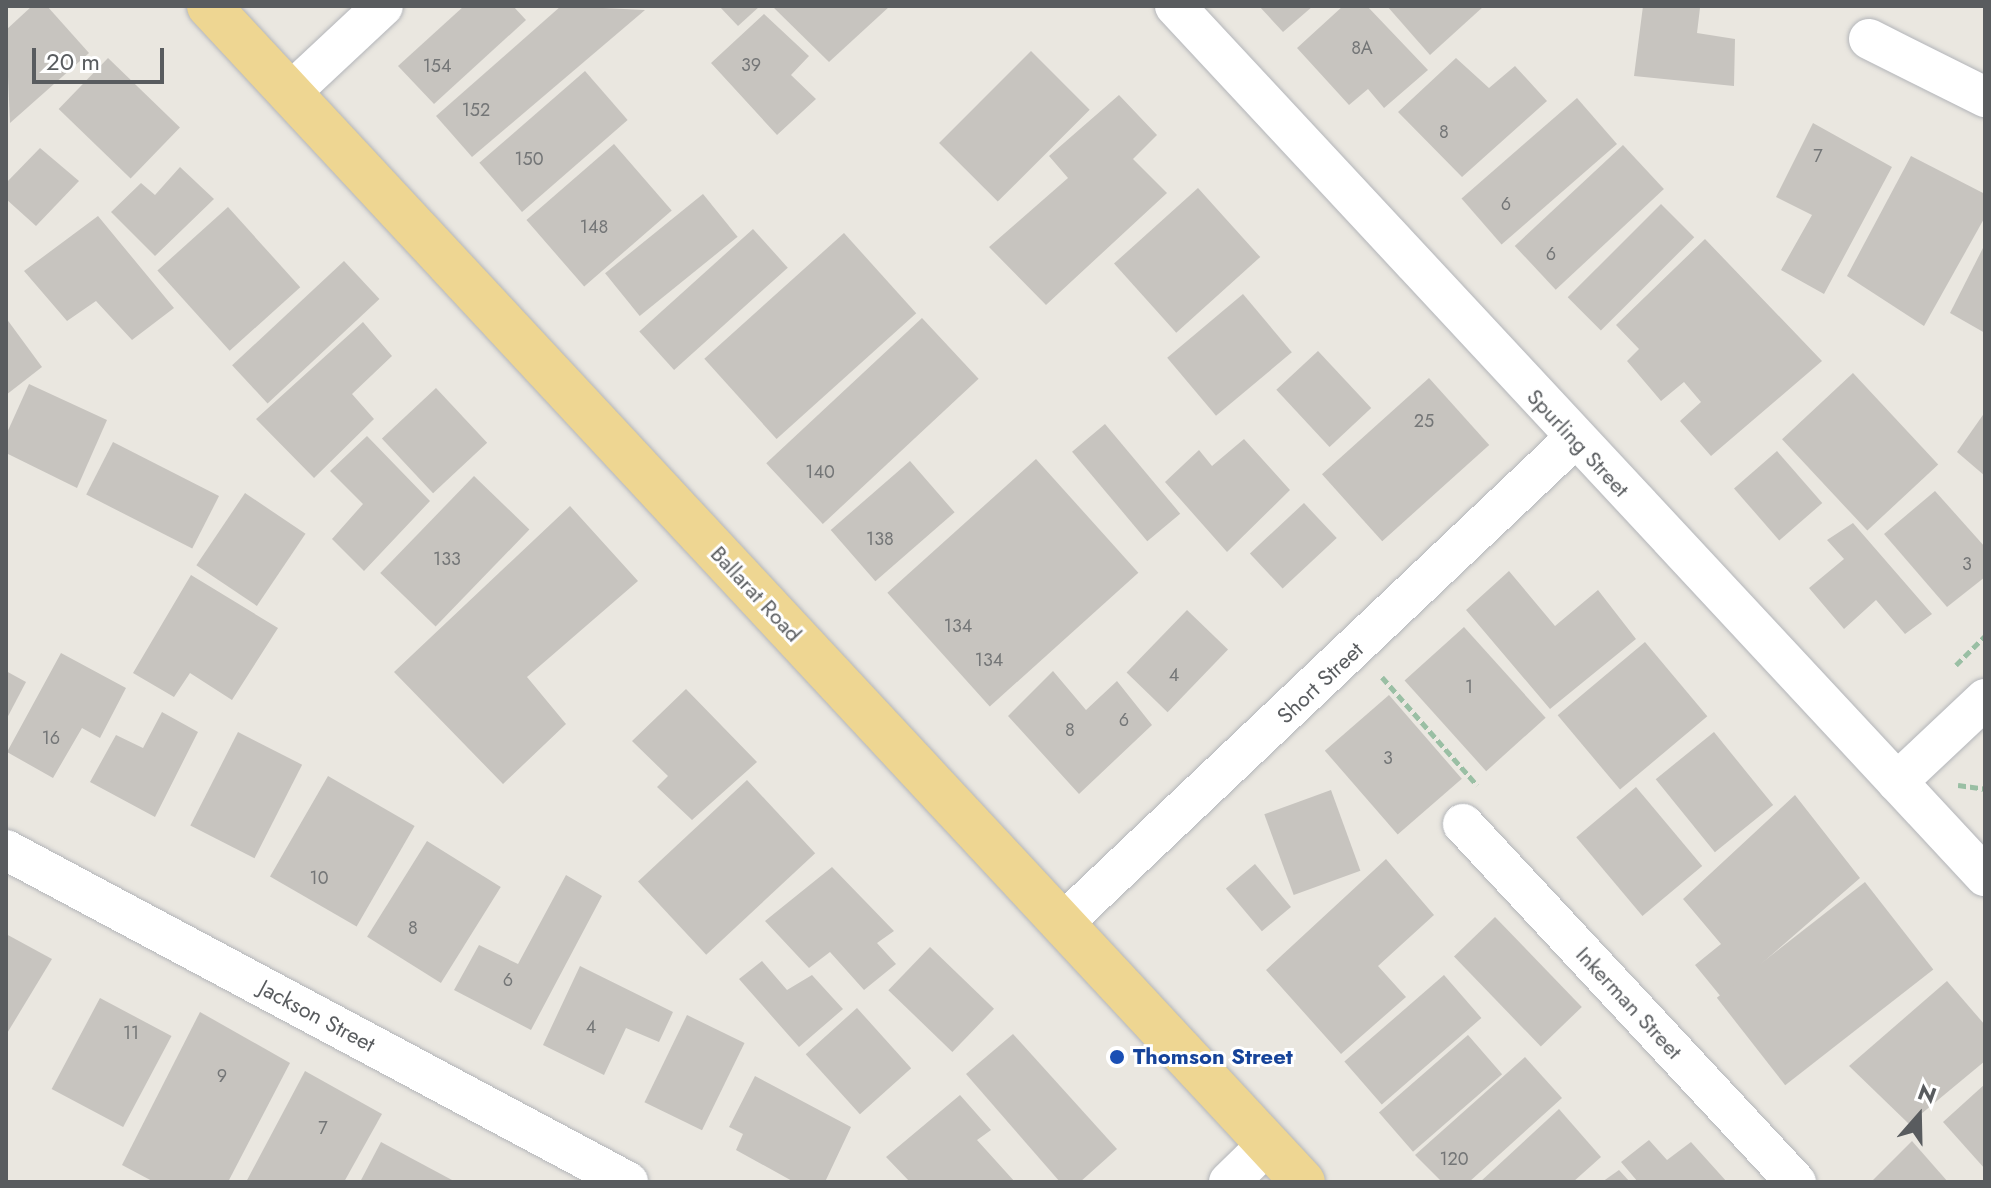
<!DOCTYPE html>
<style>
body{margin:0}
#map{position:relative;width:1991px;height:1188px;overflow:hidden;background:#eae7e0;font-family:Jost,sans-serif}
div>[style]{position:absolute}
.building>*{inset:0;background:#c7c4bf;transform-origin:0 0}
.path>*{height:5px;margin-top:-2.5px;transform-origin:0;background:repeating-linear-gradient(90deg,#9abfa4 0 8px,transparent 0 12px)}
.roads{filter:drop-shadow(0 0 2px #b3b5b9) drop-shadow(0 0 2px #b3b5b9)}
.street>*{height:40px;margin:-20px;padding:0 20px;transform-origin:20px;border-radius:20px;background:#fff}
.highway>*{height:44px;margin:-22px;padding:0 22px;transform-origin:22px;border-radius:22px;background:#eed692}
.dots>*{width:22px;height:22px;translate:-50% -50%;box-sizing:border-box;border:4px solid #fff;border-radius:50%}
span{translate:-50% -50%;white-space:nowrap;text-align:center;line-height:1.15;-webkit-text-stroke:6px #fff;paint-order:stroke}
.number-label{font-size:18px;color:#747677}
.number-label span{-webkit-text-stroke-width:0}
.street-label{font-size:22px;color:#595c5f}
.transit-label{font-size:22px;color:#164399;font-weight:700}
.left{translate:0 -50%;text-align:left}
.frame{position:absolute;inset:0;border:8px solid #595c5f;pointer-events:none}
.north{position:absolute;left:1879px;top:1076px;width:80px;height:80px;-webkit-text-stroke:6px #fff;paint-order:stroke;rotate:20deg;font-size:22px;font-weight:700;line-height:32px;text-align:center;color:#595c5f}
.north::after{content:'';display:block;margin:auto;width:28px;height:36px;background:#595c5f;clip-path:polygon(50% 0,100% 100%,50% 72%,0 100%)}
.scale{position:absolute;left:32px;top:48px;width:132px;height:36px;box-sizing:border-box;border:4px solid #595c5f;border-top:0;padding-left:10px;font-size:24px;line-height:28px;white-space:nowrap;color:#595c5f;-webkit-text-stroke:6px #fff;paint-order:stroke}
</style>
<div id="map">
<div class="building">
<div style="clip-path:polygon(32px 6px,47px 6px,89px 53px,10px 123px,6px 30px)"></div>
<div style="clip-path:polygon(464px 6px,513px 6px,526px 20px,434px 104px,398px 66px)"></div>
<div style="clip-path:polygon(561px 6px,645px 10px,472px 157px,436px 116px)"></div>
<div style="clip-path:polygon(719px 6px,760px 6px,738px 26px)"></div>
<div style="clip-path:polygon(772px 6px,890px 6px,829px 62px)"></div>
<div style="clip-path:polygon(1259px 6px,1313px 6px,1283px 32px)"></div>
<div style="clip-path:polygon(1343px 6px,1367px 6px,1428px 70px,1384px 108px,1368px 89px,1349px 105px,1297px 48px)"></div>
<div style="clip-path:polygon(1387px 6px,1484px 6px,1430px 55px)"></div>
<div style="clip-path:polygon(1643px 6px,1700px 8px,1697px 33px,1735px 39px,1734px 86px,1634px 76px)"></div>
<div style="clip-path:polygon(764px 14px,809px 56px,791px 75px,816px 99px,777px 135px,711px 63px)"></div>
<div style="left:1031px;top:51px;width:83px;height:130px;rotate:45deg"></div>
<div style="left:108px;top:58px;width:100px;height:71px;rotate:44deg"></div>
<div style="clip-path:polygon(1456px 58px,1489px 88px,1515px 66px,1547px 101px,1462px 177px,1398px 112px)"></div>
<div style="left:585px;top:71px;width:65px;height:140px;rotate:49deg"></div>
<div style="clip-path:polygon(1119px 95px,1157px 135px,1133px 159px,1167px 193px,1046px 305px,989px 247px,1068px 178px,1049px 156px)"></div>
<div style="left:1577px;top:98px;width:61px;height:153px;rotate:49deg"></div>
<div style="clip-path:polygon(1813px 123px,1892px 167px,1824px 294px,1781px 270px,1812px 215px,1776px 197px)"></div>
<div style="left:614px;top:144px;width:88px;height:116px;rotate:49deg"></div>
<div style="left:1623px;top:145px;width:60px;height:148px;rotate:47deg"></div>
<div style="clip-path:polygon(40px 148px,79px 181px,36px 226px,6px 199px,6px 183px)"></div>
<div style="clip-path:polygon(1911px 156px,1985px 194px,1985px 217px,1924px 326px,1847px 276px)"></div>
<div style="clip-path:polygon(180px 167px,214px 199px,155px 256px,111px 212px,141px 183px,155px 195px)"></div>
<div style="left:1198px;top:188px;width:93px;height:113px;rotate:48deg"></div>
<div style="left:703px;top:194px;width:55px;height:126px;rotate:51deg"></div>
<div style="left:1661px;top:204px;width:47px;height:132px;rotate:45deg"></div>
<div style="left:228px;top:207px;width:108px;height:95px;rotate:48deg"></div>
<div style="clip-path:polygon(98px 216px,174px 308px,132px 340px,96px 301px,67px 321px,24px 271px)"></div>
<div style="left:753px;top:229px;width:52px;height:153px;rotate:48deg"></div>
<div style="left:844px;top:233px;width:108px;height:188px;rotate:48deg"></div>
<div style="clip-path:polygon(1705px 239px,1822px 361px,1711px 456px,1680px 421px,1701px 402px,1684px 382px,1661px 401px,1627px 361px,1639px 349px,1616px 325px)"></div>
<div style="clip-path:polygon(1985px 244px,1985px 333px,1950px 313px)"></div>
<div style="left:344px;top:261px;width:52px;height:153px;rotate:47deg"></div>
<div style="left:1243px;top:294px;width:76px;height:99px;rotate:50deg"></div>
<div style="clip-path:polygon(6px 318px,42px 367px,6px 395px)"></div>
<div style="left:922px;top:318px;width:83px;height:213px;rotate:47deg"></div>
<div style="clip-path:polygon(363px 322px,392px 356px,352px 394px,374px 419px,314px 478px,256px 419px)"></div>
<div style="left:1318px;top:351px;width:78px;height:57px;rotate:47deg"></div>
<div style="left:1853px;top:373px;width:125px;height:97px;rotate:47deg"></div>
<div style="left:1429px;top:378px;width:90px;height:144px;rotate:48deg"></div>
<div style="clip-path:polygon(29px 384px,107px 420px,77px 488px,6px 453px,6px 435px)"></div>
<div style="left:436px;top:388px;width:75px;height:74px;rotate:47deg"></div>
<div style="clip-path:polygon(1985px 412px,1985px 476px,1957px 452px)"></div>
<div style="left:1105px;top:424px;width:117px;height:43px;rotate:50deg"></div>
<div style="clip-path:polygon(367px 436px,430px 501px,364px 571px,332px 539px,363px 504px,330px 471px)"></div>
<div style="clip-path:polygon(1244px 439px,1290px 490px,1227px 552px,1165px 482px,1199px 450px,1212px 466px)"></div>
<div style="left:113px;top:442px;width:119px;height:59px;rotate:27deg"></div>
<div style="left:1777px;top:451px;width:69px;height:57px;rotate:49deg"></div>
<div style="left:1036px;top:459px;width:153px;height:200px;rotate:48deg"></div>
<div style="left:910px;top:461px;width:68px;height:105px;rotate:49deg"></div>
<div style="left:474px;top:476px;width:77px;height:135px;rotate:44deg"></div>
<div style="clip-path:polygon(1935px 491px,1985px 547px,1985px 577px,1947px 607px,1884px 534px)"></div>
<div style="left:245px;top:493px;width:73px;height:87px;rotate:34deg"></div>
<div style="left:1304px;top:503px;width:48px;height:74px;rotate:47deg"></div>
<div style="clip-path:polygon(570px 506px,638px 581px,527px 677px,566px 724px,503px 784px,394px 672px)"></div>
<div style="clip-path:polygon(1853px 523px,1932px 614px,1905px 634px,1876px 600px,1844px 629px,1809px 588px,1844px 559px,1827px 540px)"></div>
<div style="clip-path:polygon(1509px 571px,1555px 626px,1598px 590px,1636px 639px,1550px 709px,1466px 610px)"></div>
<div style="clip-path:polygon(191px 575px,278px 628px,232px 700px,190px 673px,174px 697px,133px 673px)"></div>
<div style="left:1187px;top:610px;width:57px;height:87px;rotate:44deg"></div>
<div style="left:1464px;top:627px;width:122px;height:80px;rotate:48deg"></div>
<div style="left:1645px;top:642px;width:97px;height:114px;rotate:50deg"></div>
<div style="clip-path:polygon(61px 653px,126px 688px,100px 738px,82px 728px,53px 778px,7px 752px)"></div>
<div style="clip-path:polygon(6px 671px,26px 682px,6px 720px)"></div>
<div style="clip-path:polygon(1053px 671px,1086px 710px,1117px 681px,1152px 725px,1079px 794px,1008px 716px)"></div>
<div style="clip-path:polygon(686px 689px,757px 762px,692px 820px,657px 787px,668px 776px,632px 741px)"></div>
<div style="left:1389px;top:695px;width:111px;height:85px;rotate:49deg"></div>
<div style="clip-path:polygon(162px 712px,198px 732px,155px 817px,90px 782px,116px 735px,143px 748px)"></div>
<div style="left:238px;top:732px;width:72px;height:105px;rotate:27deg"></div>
<div style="left:1714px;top:732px;width:94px;height:75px;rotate:51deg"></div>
<div style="left:328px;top:776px;width:100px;height:116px;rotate:30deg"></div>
<div style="left:747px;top:780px;width:100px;height:149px;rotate:47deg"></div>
<div style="left:1636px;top:787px;width:103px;height:78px;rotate:50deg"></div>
<div style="left:1331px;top:790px;width:86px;height:71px;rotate:70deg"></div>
<div style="clip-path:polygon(1795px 795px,1860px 878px,1722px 998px,1695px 965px,1721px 944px,1683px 899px)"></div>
<div style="left:427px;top:841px;width:87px;height:113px;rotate:32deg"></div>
<div style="clip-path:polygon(1386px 859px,1434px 915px,1378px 966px,1406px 997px,1341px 1054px,1266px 970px)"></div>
<div style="left:1255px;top:864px;width:56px;height:38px;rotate:50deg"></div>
<div style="clip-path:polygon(832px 867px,894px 931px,877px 943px,896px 964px,864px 990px,830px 952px,809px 968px,765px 921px)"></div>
<div style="clip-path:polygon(566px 875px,602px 896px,531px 1030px,454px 990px,479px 945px,518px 964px)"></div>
<div style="left:1865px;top:882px;width:111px;height:188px;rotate:52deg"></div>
<div style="left:1495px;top:917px;width:125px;height:57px;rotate:46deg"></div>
<div style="clip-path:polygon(6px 934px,52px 959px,6px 1035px)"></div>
<div style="left:930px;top:947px;width:89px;height:60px;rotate:44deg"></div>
<div style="clip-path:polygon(762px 961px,787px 990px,812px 975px,843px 1009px,799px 1047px,739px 979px)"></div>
<div style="clip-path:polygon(580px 966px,673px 1012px,659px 1042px,626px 1028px,604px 1075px,543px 1045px)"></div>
<div style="left:1444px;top:975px;width:57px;height:132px;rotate:49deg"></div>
<div style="clip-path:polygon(1947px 981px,1985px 1025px,1985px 1061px,1909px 1124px,1849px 1066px)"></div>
<div style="left:100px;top:998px;width:81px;height:103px;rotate:28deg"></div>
<div style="left:857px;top:1008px;width:81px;height:69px;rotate:48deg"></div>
<div style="clip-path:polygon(200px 1012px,290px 1063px,228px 1182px,154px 1182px,122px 1165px)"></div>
<div style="left:687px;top:1015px;width:64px;height:97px;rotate:26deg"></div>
<div style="clip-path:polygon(1013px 1034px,1117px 1149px,1080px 1182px,1060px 1182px,966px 1074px)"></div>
<div style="left:1468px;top:1035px;width:52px;height:118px;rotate:49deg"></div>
<div style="clip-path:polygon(1525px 1057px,1562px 1098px,1469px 1182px,1442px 1182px,1415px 1155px)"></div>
<div style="clip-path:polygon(305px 1071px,382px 1114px,344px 1182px,246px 1182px)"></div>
<div style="clip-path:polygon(755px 1076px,851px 1127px,825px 1182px,794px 1182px,736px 1150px,743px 1134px,729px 1127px)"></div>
<div style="clip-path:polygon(1985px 1084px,1985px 1169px,1943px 1122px)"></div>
<div style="clip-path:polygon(960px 1095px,991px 1130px,977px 1140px,1015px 1182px,910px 1182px,886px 1157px)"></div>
<div style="clip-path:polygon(1559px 1109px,1601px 1157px,1573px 1182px,1480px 1182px)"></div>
<div style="clip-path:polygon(1649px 1140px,1667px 1160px,1691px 1142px,1727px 1182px,1638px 1182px,1621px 1162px)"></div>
<div style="clip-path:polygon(1912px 1141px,1948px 1182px,1871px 1182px)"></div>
<div style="clip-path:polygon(381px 1142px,452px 1180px,450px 1182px,360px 1182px)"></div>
<div style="clip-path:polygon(1619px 1170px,1630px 1182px,1602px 1182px)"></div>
</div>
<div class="path">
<div style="left:1956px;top:665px;width:41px;rotate:-45deg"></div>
<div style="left:1382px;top:677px;width:144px;rotate:48.7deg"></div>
<div style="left:1958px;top:785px;width:27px;rotate:8deg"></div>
</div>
<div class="roads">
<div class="street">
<div style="left:1175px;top:6px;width:1189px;rotate:47.05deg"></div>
<div style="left:1869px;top:39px;width:130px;rotate:26.6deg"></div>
<div style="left:290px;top:93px;width:127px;rotate:-43.1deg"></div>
<div style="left:1897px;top:782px;width:121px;rotate:-43.3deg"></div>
<div style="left:1463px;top:824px;width:489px;rotate:47.1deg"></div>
<div style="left:6px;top:850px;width:705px;rotate:28.09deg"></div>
<div style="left:1063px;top:923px;width:704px;rotate:-43.45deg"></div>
<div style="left:1229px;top:1182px;width:54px;rotate:-44.3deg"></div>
</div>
<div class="highway">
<div style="left:209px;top:6px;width:1606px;rotate:47.07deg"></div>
</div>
</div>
<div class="dots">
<div style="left:1117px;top:1057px;background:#1a4fb4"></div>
</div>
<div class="number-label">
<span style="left:1362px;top:48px">8A</span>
<span style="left:751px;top:65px">39</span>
<span style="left:437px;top:66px">154</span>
<span style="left:476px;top:110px">152</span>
<span style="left:1444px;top:132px">8</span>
<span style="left:1818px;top:156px">7</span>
<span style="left:529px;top:159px">150</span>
<span style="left:1506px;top:204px">6</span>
<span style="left:594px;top:227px">148</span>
<span style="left:1551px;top:254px">6</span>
<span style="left:1424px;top:421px">25</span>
<span style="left:820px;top:472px">140</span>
<span style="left:880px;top:539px">138</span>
<span style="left:447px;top:559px">133</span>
<span style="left:1967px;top:564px">3</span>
<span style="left:958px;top:626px">134</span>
<span style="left:989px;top:660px">134</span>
<span style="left:1174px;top:675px">4</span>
<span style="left:1469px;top:687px">1</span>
<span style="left:1124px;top:720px">6</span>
<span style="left:1070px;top:730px">8</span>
<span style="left:51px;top:738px">16</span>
<span style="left:1388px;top:758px">3</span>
<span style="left:319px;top:878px">10</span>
<span style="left:413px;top:928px">8</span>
<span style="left:508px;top:980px">6</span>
<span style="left:591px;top:1027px">4</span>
<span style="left:131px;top:1033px">11</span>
<span style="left:222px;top:1076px">9</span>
<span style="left:323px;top:1128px">7</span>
<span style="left:1454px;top:1159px">120</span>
</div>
<div class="street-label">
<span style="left:1578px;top:443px;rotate:47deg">Spurling Street</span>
<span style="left:756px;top:594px;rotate:47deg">Ballarat Road</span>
<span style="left:1320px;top:683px;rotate:-43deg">Short Street</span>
<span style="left:1629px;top:1003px;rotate:47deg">Inkerman Street</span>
<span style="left:317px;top:1016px;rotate:28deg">Jackson Street</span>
</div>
<div class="transit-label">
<span class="left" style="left:1133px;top:1057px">Thomson Street</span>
</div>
<div class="frame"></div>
<div class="north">N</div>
<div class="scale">20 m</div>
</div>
